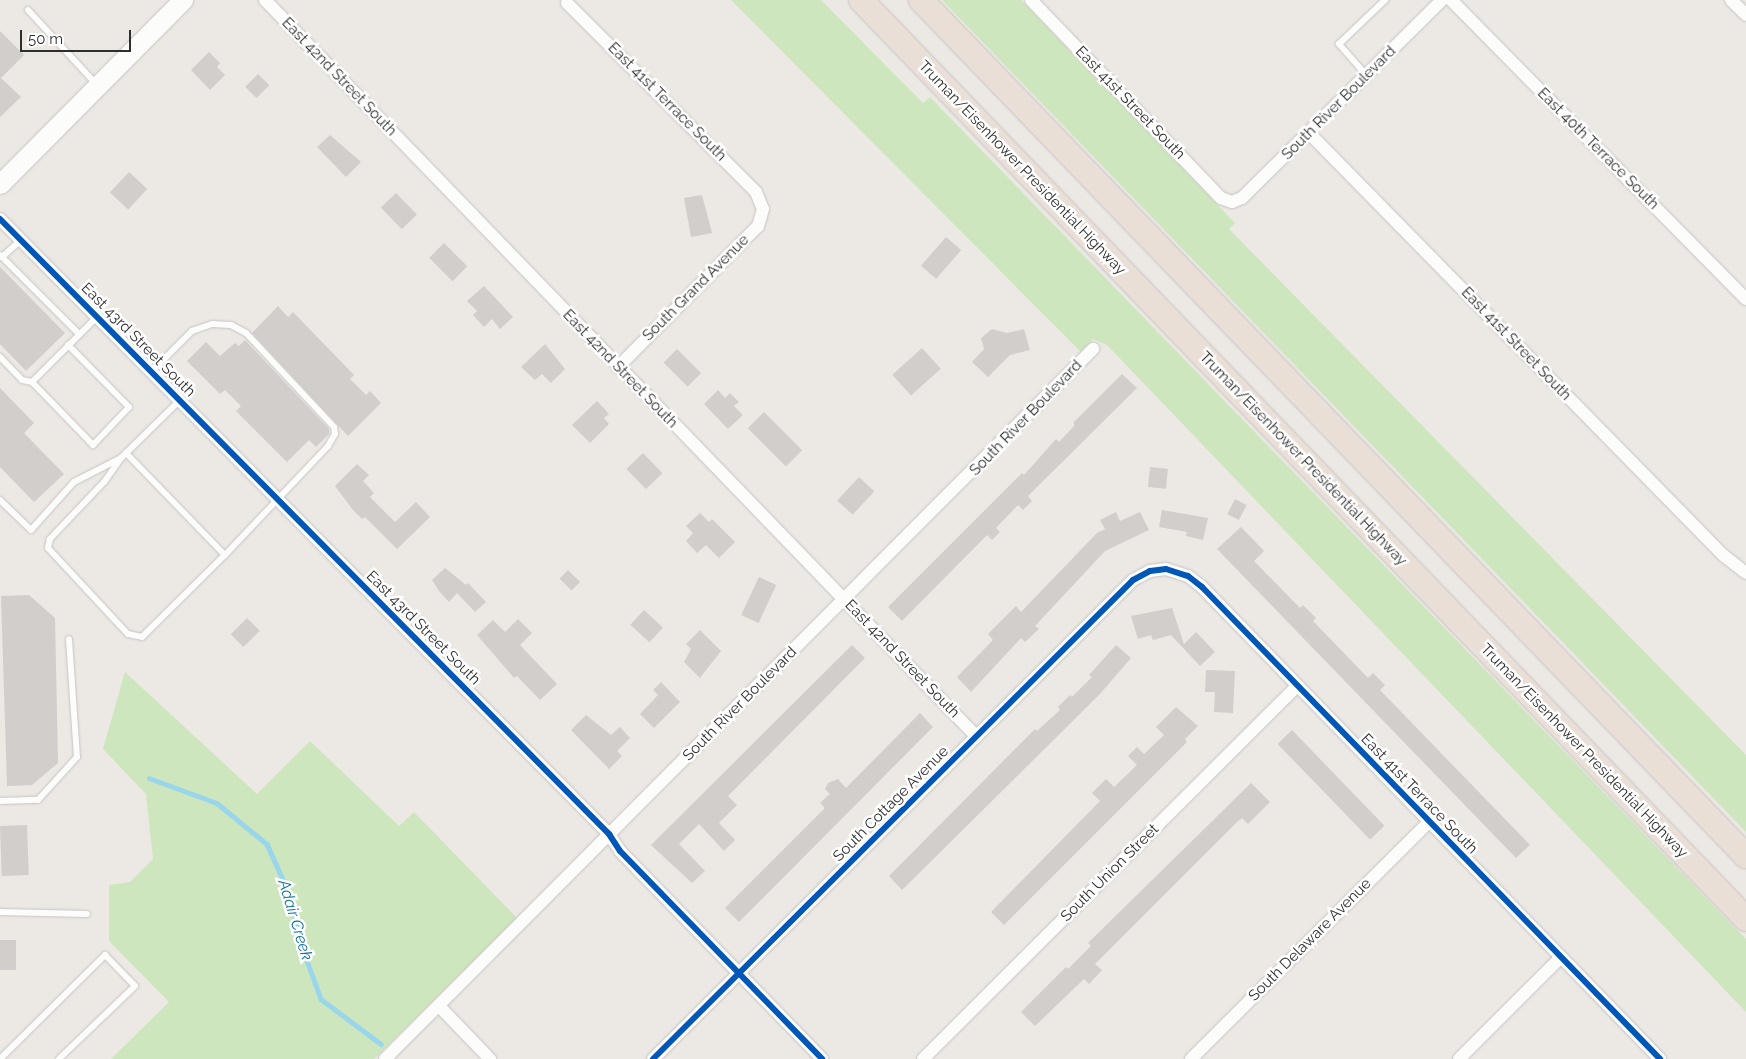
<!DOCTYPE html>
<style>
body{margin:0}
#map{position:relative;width:1746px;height:1059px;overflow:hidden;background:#ece8e4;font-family:Raleway,sans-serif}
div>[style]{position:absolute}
.green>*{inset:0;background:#cee6be}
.stream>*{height:4.5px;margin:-2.25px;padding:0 2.25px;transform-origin:2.25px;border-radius:2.25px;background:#99d6ec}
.building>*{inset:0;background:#d1cecb;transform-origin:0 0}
.roads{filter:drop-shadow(0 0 1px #c5c4c5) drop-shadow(0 0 1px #c5c4c5)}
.lane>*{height:6px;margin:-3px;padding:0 3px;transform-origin:3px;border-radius:3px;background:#fcfcfb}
.street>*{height:12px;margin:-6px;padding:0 6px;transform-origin:6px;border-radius:6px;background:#fcfcfb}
.secondary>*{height:19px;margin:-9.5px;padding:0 9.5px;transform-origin:9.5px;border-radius:9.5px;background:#fcfcfb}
.highway>*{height:24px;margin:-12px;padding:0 12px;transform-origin:12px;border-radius:12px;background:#eadfd6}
.cycleway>*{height:6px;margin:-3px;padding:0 3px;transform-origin:3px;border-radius:3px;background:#0057b8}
span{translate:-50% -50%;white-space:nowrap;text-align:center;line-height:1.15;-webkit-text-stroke:5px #fff;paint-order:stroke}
.street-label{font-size:15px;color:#2e2e2e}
.water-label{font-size:16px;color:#0d6fa3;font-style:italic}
.scale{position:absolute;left:20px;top:30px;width:111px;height:22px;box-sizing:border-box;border:2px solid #2e2e2e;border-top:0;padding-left:6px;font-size:15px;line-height:18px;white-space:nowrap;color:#2e2e2e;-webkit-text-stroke:4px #fff;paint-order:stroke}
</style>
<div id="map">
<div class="green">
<div style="clip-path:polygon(731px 0,821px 0,923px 103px,930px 97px,1746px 939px,1746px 1012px,1107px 345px,1093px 339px,1081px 352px)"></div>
<div style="clip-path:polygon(942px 0,1021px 0,1235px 223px,1229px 229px,1746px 755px,1746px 832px)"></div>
<div style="clip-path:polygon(125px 672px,257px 794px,310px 741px,399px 826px,414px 812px,517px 918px,374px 1059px,111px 1059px,169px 1002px,109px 941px,109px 885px,130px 882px,153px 859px,146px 794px,103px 749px)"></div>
</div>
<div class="stream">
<div style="left:149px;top:778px;width:72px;rotate:20.2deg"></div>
<div style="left:217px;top:803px;width:65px;rotate:39.4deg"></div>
<div style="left:267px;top:844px;width:56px;rotate:65.7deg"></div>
<div style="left:290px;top:895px;width:53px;rotate:77deg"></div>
<div style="left:302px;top:947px;width:55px;rotate:69.9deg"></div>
<div style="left:321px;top:999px;width:75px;rotate:36.9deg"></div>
</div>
<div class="building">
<div style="clip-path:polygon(0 31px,24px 55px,1px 78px,21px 97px,0 117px)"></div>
<div style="clip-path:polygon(209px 52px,220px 63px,217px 67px,225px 75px,210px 90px,191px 70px)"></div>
<div style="left:258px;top:74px;width:16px;height:18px;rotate:45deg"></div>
<div style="clip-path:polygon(330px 135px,361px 162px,346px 177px,317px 147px)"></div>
<div style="left:129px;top:172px;width:25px;height:28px;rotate:43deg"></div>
<div style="left:396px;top:193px;width:30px;height:21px;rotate:46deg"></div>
<div style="clip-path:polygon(702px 195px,712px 233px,691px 237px,684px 198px)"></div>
<div style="left:946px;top:237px;width:20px;height:38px;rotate:41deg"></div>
<div style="left:444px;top:243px;width:33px;height:21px;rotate:45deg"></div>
<div style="clip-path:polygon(0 267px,65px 333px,26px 371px,0 344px)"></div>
<div style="clip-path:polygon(484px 286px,513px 317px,500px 329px,492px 319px,484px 327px,473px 315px,477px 311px,467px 301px)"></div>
<div style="clip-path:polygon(278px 306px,288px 317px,293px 312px,354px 375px,350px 379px,366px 395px,370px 391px,381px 403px,348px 436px,252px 333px)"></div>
<div style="clip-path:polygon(992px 329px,1007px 333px,1024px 329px,1030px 350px,1010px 355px,988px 377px,972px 362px,984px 349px,981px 338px)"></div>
<div style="clip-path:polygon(245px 340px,329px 429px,329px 434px,316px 447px,309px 440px,287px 462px,236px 411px,241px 406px,225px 390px,220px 394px,187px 361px,206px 342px,220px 356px,235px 343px,239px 346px)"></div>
<div style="clip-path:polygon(545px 344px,565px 369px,551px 383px,542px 374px,535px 380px,521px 367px)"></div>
<div style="left:922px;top:348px;width:28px;height:40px;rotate:48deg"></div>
<div style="left:677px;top:349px;width:34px;height:19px;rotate:45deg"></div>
<div style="clip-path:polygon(1122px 374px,1137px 388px,1028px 496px,1032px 501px,1023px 510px,1018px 505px,996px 528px,1000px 532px,992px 540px,987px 535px,902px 621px,888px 607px,1022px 473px,1024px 475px,1056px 439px,1059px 442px,1075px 425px,1073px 423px)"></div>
<div style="clip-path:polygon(0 388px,34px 423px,24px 433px,64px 474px,34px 502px,0 467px)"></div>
<div style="clip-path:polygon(718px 390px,725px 398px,730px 393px,739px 402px,734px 406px,743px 415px,728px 429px,704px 404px)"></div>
<div style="clip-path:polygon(597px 401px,609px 414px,604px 418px,609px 424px,590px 443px,572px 425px)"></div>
<div style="left:764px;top:412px;width:54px;height:23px;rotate:45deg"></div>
<div style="left:643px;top:453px;width:28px;height:23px;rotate:46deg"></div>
<div style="clip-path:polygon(357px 464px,369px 475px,363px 481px,374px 493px,370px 497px,395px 522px,416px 502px,430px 517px,397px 549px,365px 517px,362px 519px,353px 510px,335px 486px)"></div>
<div style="left:1150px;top:467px;width:18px;height:20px;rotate:6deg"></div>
<div style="left:859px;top:477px;width:21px;height:32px;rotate:43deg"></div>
<div style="left:1235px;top:499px;width:13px;height:17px;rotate:27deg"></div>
<div style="clip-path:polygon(1162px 510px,1208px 518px,1203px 540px,1186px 536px,1187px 532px,1159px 527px)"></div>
<div style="clip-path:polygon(1116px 512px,1120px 521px,1140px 512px,1149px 530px,1105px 551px,1035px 626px,1039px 629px,1025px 642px,1021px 638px,971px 692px,957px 677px,993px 640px,988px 634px,1016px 606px,1021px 612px,1097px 533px,1105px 529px,1100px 520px)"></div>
<div style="clip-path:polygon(700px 513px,709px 522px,712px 519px,735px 542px,719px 558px,706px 545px,697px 553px,686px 541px,693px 533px,686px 526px)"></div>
<div style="clip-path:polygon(1241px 527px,1264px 551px,1254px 561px,1300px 608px,1303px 605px,1316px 618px,1313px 621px,1368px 678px,1373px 673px,1385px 685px,1380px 690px,1530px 845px,1516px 858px,1217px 549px)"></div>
<div style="clip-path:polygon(445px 568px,466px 585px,468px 583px,486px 602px,475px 612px,457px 593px,449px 602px,439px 591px,432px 580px)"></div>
<div style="left:568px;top:570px;width:17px;height:12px;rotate:45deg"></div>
<div style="left:759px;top:577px;width:19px;height:42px;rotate:25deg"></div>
<div style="clip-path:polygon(29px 595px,55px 618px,58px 763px,32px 785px,7px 786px,1px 596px)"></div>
<div style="clip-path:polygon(1172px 608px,1184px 644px,1196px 632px,1215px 652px,1200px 666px,1171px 635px,1153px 640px,1151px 635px,1138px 639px,1131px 616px)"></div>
<div style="left:644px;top:610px;width:26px;height:20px;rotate:43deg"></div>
<div style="left:247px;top:618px;width:18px;height:23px;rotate:45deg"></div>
<div style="clip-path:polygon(518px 619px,532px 633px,520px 645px,557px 684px,540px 700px,517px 676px,514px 678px,477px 635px,493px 620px,505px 632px)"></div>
<div style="clip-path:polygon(700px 630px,721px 651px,700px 678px,684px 662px,691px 649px,686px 644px)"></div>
<div style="clip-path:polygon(852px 645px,865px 658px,728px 796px,737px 805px,719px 823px,735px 840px,724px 851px,699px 824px,679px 844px,705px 871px,692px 883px,651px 845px)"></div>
<div style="clip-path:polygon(1116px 645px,1131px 658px,1100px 694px,902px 890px,889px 876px,1035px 729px,1037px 731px,1060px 710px,1058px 707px,1070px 695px,1072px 697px,1092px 677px,1089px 675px)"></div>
<div style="clip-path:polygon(1206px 670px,1235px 671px,1233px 713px,1214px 712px,1215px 692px,1205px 692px)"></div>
<div style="clip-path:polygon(661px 682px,680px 702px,654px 728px,640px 714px,658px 695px,653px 690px)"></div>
<div style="clip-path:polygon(1176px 707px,1198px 726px,1185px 739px,1187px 742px,1004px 925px,991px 912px,1100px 801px,1092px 793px,1106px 779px,1114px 787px,1137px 765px,1128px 756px,1137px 747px,1144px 754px,1164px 735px,1156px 727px)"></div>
<div style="clip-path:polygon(920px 713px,933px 727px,739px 922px,725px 908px,825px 808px,820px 803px,830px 794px,825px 789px,828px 783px,838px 779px,846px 788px)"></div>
<div style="clip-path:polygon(586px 715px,611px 735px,620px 727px,630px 738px,617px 751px,622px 756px,609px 769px,571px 730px)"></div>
<div style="left:1292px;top:730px;width:133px;height:20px;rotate:46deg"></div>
<div style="clip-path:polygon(1251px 783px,1270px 802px,1248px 824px,1242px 818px,1237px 822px,1095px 964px,1102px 970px,1089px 984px,1084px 979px,1035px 1026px,1021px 1012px,1066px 967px,1068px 969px,1091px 946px,1088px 943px)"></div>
<div style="left:27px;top:825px;width:50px;height:27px;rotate:88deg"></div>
<div style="left:0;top:940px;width:16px;height:30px"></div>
</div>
<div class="roads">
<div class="lane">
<div style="left:28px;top:10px;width:102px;rotate:47.4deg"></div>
<div style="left:1367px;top:76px;width:43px;rotate:-131.2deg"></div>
<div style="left:1339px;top:44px;width:64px;rotate:-43.7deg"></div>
<div style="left:0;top:255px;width:112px;rotate:45deg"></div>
<div style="left:2px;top:257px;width:25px;rotate:-42deg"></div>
<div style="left:0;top:357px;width:32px;rotate:46deg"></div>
<div style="left:22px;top:380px;width:10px;rotate:11deg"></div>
<div style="left:32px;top:382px;width:92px;rotate:-45deg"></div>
<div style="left:32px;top:382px;width:88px;rotate:45.9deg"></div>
<div style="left:93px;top:445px;width:52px;rotate:-46.5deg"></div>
<div style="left:129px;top:407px;width:87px;rotate:-134.5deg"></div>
<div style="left:126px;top:453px;width:142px;rotate:45.9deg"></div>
<div style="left:225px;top:555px;width:150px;rotate:-46.6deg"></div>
<div style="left:328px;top:446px;width:14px;rotate:-60deg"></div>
<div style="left:335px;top:434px;width:7px;rotate:-98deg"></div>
<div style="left:334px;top:427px;width:129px;rotate:-133.1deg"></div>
<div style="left:246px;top:333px;width:17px;rotate:-152deg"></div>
<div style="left:231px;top:325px;width:19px;rotate:-177deg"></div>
<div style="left:212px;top:324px;width:21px;rotate:161deg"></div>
<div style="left:192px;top:331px;width:58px;rotate:135deg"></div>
<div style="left:121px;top:458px;width:29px;rotate:125deg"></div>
<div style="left:104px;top:482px;width:79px;rotate:133.5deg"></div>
<div style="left:50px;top:539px;width:9px;rotate:103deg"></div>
<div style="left:48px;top:548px;width:117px;rotate:47.1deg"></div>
<div style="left:128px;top:634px;width:14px;rotate:12deg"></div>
<div style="left:142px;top:637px;width:117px;rotate:-44.7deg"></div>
<div style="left:0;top:500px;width:43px;rotate:44.1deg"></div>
<div style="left:31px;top:530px;width:64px;rotate:-48.1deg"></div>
<div style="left:74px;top:482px;width:53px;rotate:-27.1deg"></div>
<div style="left:121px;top:458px;width:83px;rotate:-44.5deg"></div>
<div style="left:0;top:801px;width:38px;rotate:-2deg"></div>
<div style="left:38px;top:800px;width:58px;rotate:-47.8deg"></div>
<div style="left:77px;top:757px;width:118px;rotate:-93.9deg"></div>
<div style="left:0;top:912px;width:87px;rotate:1.3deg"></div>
<div style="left:0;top:1059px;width:148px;rotate:-44.7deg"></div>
<div style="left:105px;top:955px;width:43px;rotate:45.9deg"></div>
<div style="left:135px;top:986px;width:105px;rotate:136.2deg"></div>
</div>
<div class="street">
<div style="left:265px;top:0;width:1023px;rotate:45.99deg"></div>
<div style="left:1031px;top:0;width:274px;rotate:46.2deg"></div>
<div style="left:1221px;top:198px;width:12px;rotate:20deg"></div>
<div style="left:1232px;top:202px;width:11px;rotate:-22deg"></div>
<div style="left:1242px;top:198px;width:281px;rotate:-44.7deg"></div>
<div style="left:1451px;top:0;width:420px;rotate:45.4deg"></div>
<div style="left:1731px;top:0;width:21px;rotate:45deg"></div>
<div style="left:567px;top:3px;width:267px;rotate:45deg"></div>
<div style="left:756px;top:192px;width:18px;rotate:68deg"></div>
<div style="left:763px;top:209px;width:18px;rotate:106deg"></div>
<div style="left:758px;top:226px;width:199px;rotate:134.8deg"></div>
<div style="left:1309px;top:133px;width:591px;rotate:45.55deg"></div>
<div style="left:1723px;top:555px;width:29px;rotate:38deg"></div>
<div style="left:0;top:219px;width:866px;rotate:45.28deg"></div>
<div style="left:609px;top:834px;width:20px;rotate:57deg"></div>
<div style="left:620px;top:851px;width:290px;rotate:45.8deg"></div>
<div style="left:439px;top:1006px;width:74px;rotate:46.1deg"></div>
<div style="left:385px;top:1059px;width:1003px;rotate:-45.08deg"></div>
<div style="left:653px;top:1059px;width:678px;rotate:-44.94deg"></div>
<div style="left:1133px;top:580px;width:19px;rotate:-28deg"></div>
<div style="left:1150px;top:571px;width:16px;rotate:-7deg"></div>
<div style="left:1166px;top:569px;width:23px;rotate:18deg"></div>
<div style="left:1188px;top:576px;width:18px;rotate:38deg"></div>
<div style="left:1202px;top:587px;width:658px;rotate:45.86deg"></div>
<div style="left:923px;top:1059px;width:528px;rotate:-44.92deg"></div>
<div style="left:1191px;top:1059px;width:336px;rotate:-44.9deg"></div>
<div style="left:1459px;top:1059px;width:144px;rotate:-45deg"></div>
</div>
<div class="secondary">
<div style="left:0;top:184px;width:260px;rotate:-45.2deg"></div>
</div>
<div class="highway">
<div style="left:861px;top:0;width:1276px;rotate:46.08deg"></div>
<div style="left:921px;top:0;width:1189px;rotate:46.06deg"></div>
</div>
</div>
<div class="cycleway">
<div style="left:0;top:219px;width:866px;rotate:45.28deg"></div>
<div style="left:609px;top:834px;width:20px;rotate:57deg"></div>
<div style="left:620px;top:851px;width:290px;rotate:45.8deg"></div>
<div style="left:653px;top:1059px;width:678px;rotate:-44.94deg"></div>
<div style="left:1133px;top:580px;width:19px;rotate:-28deg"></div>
<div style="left:1150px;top:571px;width:16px;rotate:-7deg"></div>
<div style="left:1166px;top:569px;width:23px;rotate:18deg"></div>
<div style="left:1188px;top:576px;width:18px;rotate:38deg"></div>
<div style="left:1202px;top:587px;width:658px;rotate:45.86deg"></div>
</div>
<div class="street-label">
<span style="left:339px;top:77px;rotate:46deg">East 42nd Street South</span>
<span style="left:667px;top:102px;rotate:45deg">East 41st Terrace South</span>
<span style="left:1130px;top:103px;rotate:46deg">East 41st Street South</span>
<span style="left:1339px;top:103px;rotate:-45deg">South River Boulevard</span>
<span style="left:1598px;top:149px;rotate:45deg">East 40th Terrace South</span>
<span style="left:1022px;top:168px;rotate:46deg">Truman/Eisenhower Presidential Highway</span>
<span style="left:696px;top:288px;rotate:-45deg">South Grand Avenue</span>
<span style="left:138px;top:340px;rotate:45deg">East 43rd Street South</span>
<span style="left:1516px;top:344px;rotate:46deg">East 41st Street South</span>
<span style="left:620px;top:369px;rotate:46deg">East 42nd Street South</span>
<span style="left:1026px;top:418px;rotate:-46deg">South River Boulevard</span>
<span style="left:1303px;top:459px;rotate:46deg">Truman/Eisenhower Presidential Highway</span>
<span style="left:423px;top:628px;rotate:45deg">East 43rd Street South</span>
<span style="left:902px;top:659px;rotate:46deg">East 42nd Street South</span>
<span style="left:740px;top:704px;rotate:-45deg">South River Boulevard</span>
<span style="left:1584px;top:751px;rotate:46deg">Truman/Eisenhower Presidential Highway</span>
<span style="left:1419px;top:794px;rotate:46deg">East 41st Terrace South</span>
<span style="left:891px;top:804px;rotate:-45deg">South Cottage Avenue</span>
<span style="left:1110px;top:873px;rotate:-45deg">South Union Street</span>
<span style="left:1310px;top:940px;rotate:-45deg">South Delaware Avenue</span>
</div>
<div class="water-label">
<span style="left:295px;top:920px;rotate:73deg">Adair Creek</span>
</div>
<div class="scale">50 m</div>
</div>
